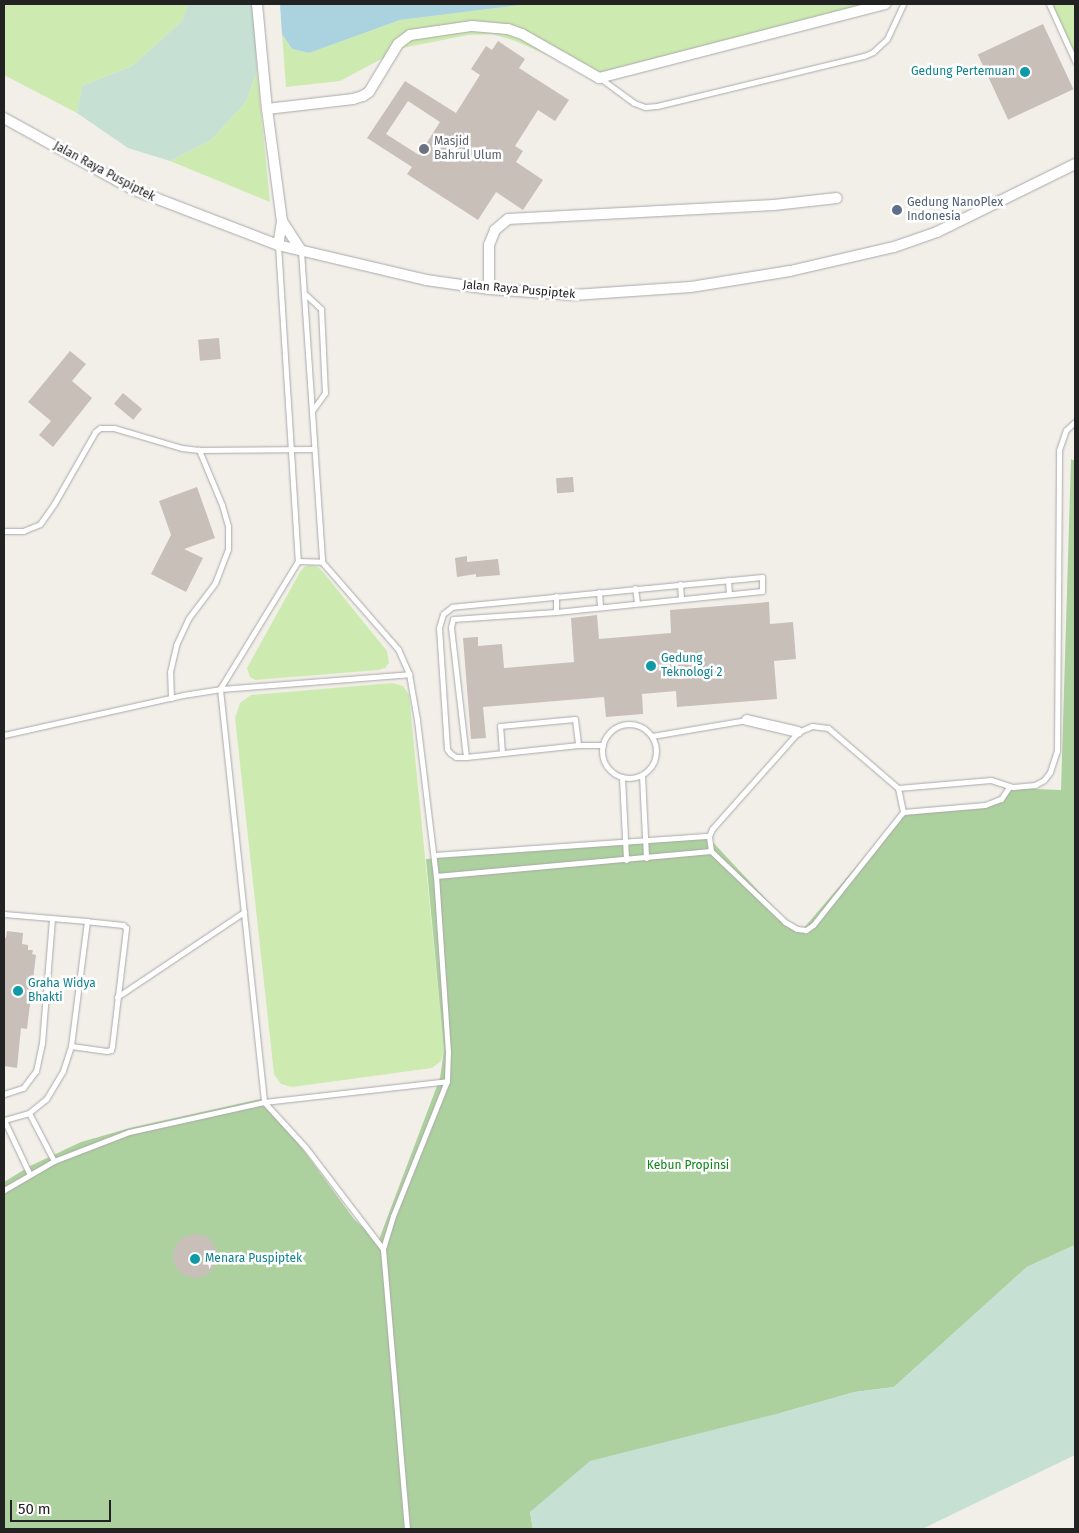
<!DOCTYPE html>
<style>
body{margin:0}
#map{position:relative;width:1079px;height:1533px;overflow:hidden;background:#f2efe9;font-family:"Fira Sans",sans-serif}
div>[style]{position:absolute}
.grass>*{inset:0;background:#cdebb0}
.forest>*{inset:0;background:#add19e}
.wetland>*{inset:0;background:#c6e0d4}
.water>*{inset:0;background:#aad3df}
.building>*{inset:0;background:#c7bfb8;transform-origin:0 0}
.round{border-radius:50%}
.roads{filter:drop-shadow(0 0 1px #a9a9a9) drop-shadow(0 0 1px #a9a9a9)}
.service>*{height:5px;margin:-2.5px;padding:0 2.5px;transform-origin:2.5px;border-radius:2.5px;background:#fff}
.service>.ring{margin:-2.5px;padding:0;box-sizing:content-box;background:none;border:5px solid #fff;border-radius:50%}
.minor>*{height:10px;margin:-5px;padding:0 5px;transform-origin:5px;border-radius:5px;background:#fff}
.dots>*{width:14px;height:14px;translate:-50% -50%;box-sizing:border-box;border:2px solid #fff;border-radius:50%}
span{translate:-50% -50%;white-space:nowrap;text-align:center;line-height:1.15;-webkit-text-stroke:5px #fff;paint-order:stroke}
.culture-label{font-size:12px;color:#0d838f}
.right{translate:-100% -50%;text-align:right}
.left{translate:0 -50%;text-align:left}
.worship-label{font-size:12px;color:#5b616d}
.street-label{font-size:12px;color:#222}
.service-label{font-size:12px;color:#4e5e75}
.park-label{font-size:12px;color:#0c8416}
.frame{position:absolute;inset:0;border:5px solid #222;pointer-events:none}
.scale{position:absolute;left:10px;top:1500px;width:101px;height:22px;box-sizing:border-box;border:2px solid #222;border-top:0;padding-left:6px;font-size:15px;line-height:18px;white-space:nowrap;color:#222;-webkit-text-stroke:4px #fff;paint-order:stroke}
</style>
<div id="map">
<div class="grass">
<div style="clip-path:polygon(4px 4px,188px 4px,182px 21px,132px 66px,82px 86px,77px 113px,4px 75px)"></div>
<div style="clip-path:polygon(528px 4px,894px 4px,604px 79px,515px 41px,492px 34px,468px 35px,402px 48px,340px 81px,286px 87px,282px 34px,292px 49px,309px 53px,400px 20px)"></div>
<div style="clip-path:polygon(1051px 4px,1075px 4px,1075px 59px)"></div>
<div style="clip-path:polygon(257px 71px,270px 202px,170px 161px,211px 140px,246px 102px)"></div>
<div style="clip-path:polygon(310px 565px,318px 567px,323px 572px,387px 651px,389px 663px,385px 668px,379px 670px,255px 680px,250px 677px,247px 668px,300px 572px,304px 567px)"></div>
<div style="clip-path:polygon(392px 683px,403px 686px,409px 695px,444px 1050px,441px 1061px,432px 1068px,292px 1087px,281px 1084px,274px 1074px,235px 718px,240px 703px,251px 695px)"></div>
</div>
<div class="forest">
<div style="clip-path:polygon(1071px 459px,1075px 461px,1075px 1245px,1027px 1267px,894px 1387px,855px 1392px,784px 1412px,530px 1512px,533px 1529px,4px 1529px,4px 1182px,30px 1166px,81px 1142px,130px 1128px,265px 1098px,354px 1219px,378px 1242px,440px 1078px,444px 1050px,426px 859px,708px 837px,791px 926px,803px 929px,903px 812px,985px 805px,1001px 799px,1007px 789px,1013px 788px,1061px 790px)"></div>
</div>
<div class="wetland">
<div style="clip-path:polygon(188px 4px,254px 4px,257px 71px,246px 102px,211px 140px,170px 161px,128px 148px,77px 113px,82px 86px,132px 66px,182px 21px)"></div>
<div style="clip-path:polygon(1075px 1245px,1075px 1455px,922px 1529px,533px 1529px,530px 1512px,590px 1461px,784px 1412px,855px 1392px,894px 1387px,1027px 1267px)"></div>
</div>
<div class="water">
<div style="clip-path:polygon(280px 4px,528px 4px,400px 20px,309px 53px,292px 49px,282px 34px)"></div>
</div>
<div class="building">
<div style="left:1043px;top:24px;width:72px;height:72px;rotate:65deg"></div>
<div style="clip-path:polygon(evenodd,498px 41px,525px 59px,519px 68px,569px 100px,555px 121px,538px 110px,515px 146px,523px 151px,516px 162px,543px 180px,523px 210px,496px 192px,478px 220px,407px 174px,412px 167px,367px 138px,405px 81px,456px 113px,480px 75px,471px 69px,486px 46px,492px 50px,498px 41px,408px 101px,440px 122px,419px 155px,386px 134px,408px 101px)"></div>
<div style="left:219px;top:338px;width:21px;height:21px;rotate:85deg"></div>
<div style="clip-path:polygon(70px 351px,86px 364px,72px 381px,92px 398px,53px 447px,39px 435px,51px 421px,28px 402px)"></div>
<div style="left:123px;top:393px;width:25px;height:14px;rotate:40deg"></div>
<div style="left:573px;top:477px;width:15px;height:17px;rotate:86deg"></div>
<div style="clip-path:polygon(197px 487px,215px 538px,184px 549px,203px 558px,186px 592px,151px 574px,171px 535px,159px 501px)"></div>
<div style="clip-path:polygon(467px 556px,467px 562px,498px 559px,500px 575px,476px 577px,476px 574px,457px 577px,455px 558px)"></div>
<div style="clip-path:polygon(769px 602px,770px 624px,793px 622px,796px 659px,774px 661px,777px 699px,677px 707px,676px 691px,642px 694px,643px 714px,606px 717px,604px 697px,483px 707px,486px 738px,471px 739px,463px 638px,478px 637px,478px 646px,502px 644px,504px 668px,574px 662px,571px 618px,597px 615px,599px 639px,671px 633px,670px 610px)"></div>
<div style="clip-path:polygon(7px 931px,23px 933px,22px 944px,28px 945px,28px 950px,33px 950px,32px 954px,36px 955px,27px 1029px,21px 1028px,17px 1068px,4px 1066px,4px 938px,6px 938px)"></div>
<div class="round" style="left:173px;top:1234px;width:44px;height:44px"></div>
</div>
<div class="roads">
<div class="service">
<div style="left:1049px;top:4px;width:63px;rotate:65.5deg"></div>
<div style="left:600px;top:78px;width:42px;rotate:36.3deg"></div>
<div style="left:634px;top:103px;width:12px;rotate:20deg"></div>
<div style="left:645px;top:107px;width:12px;rotate:-5deg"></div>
<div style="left:657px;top:106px;width:213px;rotate:-13.6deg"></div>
<div style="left:864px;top:56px;width:10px;rotate:-24deg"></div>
<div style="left:873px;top:52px;width:19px;rotate:-43deg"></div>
<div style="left:887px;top:39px;width:38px;rotate:-65deg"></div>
<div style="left:278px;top:245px;width:317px;rotate:86.4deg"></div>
<div style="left:298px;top:561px;width:150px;rotate:121.4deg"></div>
<div style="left:220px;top:689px;width:415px;rotate:83.9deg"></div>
<div style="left:264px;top:1102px;width:62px;rotate:47.6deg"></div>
<div style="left:306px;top:1148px;width:127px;rotate:52.7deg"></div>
<div style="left:301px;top:251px;width:312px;rotate:86.1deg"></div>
<div style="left:322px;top:562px;width:116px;rotate:48.9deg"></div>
<div style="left:398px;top:649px;width:27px;rotate:66deg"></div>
<div style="left:409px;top:674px;width:47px;rotate:80.1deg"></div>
<div style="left:417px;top:720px;width:157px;rotate:83.1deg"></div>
<div style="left:436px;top:876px;width:175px;rotate:86.1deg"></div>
<div style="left:448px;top:1051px;width:30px;rotate:92deg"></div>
<div style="left:447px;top:1081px;width:145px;rotate:111.8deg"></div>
<div style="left:393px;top:1216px;width:34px;rotate:107deg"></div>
<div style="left:383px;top:1249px;width:281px;rotate:85.1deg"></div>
<div style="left:304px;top:293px;width:23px;rotate:43deg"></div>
<div style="left:321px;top:309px;width:84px;rotate:87.3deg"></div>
<div style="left:325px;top:393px;width:22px;rotate:126deg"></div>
<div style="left:4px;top:531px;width:19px"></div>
<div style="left:23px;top:531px;width:18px;rotate:-22deg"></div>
<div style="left:40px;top:524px;width:24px;rotate:-55deg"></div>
<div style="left:54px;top:504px;width:83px;rotate:-60.3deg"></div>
<div style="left:95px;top:432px;width:6px;rotate:-39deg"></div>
<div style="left:100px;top:428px;width:14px"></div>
<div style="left:114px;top:428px;width:71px;rotate:16.4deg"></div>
<div style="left:182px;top:448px;width:17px;rotate:7deg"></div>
<div style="left:199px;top:450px;width:114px;rotate:-0.5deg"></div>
<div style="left:298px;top:561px;width:24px;rotate:2deg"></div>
<div style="left:728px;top:580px;width:14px;rotate:86deg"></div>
<div style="left:680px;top:584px;width:15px;rotate:86deg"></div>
<div style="left:635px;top:588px;width:14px;rotate:82deg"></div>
<div style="left:599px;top:592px;width:15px;rotate:86deg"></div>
<div style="left:556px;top:596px;width:16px;rotate:90deg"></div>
<div style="left:171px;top:698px;width:26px;rotate:-92deg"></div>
<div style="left:170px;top:672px;width:28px;rotate:-77deg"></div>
<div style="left:176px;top:645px;width:29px;rotate:-65deg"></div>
<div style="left:188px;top:619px;width:45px;rotate:-53.1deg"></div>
<div style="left:215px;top:583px;width:36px;rotate:-69deg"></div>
<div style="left:228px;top:549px;width:23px;rotate:-90deg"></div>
<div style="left:228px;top:526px;width:22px;rotate:-106deg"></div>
<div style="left:222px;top:505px;width:60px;rotate:-112.7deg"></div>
<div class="ring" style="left:602px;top:724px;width:49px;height:49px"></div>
<div style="left:4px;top:735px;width:183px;rotate:-12.6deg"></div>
<div style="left:183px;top:695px;width:37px;rotate:-9deg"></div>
<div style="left:220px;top:689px;width:190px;rotate:-4.5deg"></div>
<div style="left:652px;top:736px;width:96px;rotate:-9.6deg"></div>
<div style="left:502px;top:753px;width:27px;rotate:-94deg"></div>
<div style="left:500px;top:726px;width:75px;rotate:-5.3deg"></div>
<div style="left:575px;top:719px;width:26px;rotate:83deg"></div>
<div style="left:466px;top:757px;width:131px;rotate:-96.6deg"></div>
<div style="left:451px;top:627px;width:8px;rotate:-76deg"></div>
<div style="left:453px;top:619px;width:103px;rotate:-3.9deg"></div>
<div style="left:556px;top:612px;width:207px;rotate:-5.8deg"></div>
<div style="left:762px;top:591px;width:14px;rotate:-90deg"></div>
<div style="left:762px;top:577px;width:311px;rotate:174.5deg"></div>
<div style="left:452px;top:607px;width:11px;rotate:142deg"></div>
<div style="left:443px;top:614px;width:15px;rotate:106deg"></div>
<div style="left:439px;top:628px;width:121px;rotate:86.2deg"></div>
<div style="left:447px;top:749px;width:5px;rotate:53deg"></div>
<div style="left:450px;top:753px;width:7px;rotate:34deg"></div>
<div style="left:456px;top:757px;width:10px"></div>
<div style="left:466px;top:757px;width:113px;rotate:-6.1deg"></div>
<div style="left:578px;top:745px;width:25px"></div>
<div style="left:642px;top:775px;width:83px;rotate:87.2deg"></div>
<div style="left:622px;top:777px;width:83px;rotate:87.2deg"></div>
<div style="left:898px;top:788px;width:25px;rotate:78deg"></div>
<div style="left:903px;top:812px;width:144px;rotate:128.5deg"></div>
<div style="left:813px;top:925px;width:9px;rotate:144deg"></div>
<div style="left:806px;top:930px;width:9px;rotate:-174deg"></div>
<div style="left:797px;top:929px;width:14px;rotate:-150deg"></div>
<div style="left:785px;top:922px;width:103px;rotate:-136.2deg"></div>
<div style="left:711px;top:851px;width:15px;rotate:-98deg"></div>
<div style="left:709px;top:836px;width:8px;rotate:-67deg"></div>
<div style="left:712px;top:829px;width:130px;rotate:-48.4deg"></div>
<div style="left:798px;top:732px;width:15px;rotate:-23deg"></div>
<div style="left:812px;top:726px;width:16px;rotate:7deg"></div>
<div style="left:828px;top:728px;width:92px;rotate:40.6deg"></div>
<div style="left:898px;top:788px;width:93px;rotate:-4.9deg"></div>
<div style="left:991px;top:780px;width:23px;rotate:18deg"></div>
<div style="left:1013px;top:787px;width:22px;rotate:-5deg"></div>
<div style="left:1035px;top:785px;width:10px;rotate:-29deg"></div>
<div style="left:1044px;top:780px;width:10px;rotate:-53deg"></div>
<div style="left:1050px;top:772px;width:22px;rotate:-72deg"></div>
<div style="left:1057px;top:751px;width:301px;rotate:-89.6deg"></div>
<div style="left:1059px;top:450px;width:21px;rotate:-71deg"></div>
<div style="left:1066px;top:430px;width:12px;rotate:-42deg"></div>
<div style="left:903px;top:812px;width:82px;rotate:-4.9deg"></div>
<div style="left:985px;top:805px;width:17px;rotate:-21deg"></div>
<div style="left:1001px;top:799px;width:14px;rotate:-56deg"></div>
<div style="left:434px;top:855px;width:276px;rotate:-4deg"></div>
<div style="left:436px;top:876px;width:276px;rotate:-5.2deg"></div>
<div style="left:4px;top:914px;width:83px;rotate:4.8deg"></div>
<div style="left:87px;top:921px;width:126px;rotate:97.3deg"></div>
<div style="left:71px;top:1046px;width:26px;rotate:108deg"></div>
<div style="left:63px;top:1071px;width:33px;rotate:121deg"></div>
<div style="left:46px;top:1099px;width:22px;rotate:141deg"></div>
<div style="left:29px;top:1113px;width:26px;rotate:164deg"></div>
<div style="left:117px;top:997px;width:153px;rotate:-33.8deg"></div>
<div style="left:71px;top:1046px;width:36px;rotate:8deg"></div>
<div style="left:107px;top:1051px;width:4px;rotate:-14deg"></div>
<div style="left:111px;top:1050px;width:4px;rotate:-76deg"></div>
<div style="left:112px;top:1046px;width:119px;rotate:-83.2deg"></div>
<div style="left:126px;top:928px;width:4px;rotate:-135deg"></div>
<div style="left:123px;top:925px;width:36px;rotate:-174deg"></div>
<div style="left:4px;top:1094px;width:20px;rotate:-18deg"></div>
<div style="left:23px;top:1088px;width:21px;rotate:-53deg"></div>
<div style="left:36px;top:1071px;width:29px;rotate:-78deg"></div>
<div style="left:42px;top:1043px;width:125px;rotate:-85.4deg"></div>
<div style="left:29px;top:1113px;width:54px;rotate:62.5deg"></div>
<div style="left:4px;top:1120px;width:59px;rotate:64.7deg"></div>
<div style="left:4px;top:1190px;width:58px;rotate:-30.1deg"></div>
<div style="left:54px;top:1161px;width:80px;rotate:-21.1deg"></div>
<div style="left:129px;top:1132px;width:138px;rotate:-12.5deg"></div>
<div style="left:264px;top:1102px;width:184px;rotate:-6.5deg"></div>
</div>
<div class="minor">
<div style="left:257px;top:4px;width:105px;rotate:84.6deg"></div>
<div style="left:267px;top:109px;width:113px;rotate:82.4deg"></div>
<div style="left:282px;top:221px;width:24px;rotate:99deg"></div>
<div style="left:267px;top:109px;width:87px;rotate:-6.6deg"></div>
<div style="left:353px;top:99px;width:10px;rotate:-17deg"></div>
<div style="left:363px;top:96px;width:7px;rotate:-34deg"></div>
<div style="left:369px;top:92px;width:56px;rotate:-58.9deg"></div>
<div style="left:398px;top:44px;width:15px;rotate:-37deg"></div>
<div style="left:410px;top:35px;width:63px;rotate:-8.3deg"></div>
<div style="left:472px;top:26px;width:36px;rotate:5deg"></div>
<div style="left:508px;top:29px;width:15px;rotate:20deg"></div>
<div style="left:522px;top:34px;width:89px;rotate:29.7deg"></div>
<div style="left:599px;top:78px;width:296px;rotate:-14.5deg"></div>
<div style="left:4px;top:118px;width:146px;rotate:29deg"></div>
<div style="left:132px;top:189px;width:156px;rotate:21deg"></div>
<div style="left:278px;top:245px;width:152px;rotate:13.3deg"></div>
<div style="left:426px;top:280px;width:64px;rotate:8.1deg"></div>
<div style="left:489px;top:289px;width:85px;rotate:4deg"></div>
<div style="left:574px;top:295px;width:117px;rotate:-3.9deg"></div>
<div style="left:691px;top:287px;width:100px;rotate:-9.2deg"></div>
<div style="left:790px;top:271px;width:107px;rotate:-13deg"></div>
<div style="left:894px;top:247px;width:46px;rotate:-19.2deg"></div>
<div style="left:937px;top:232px;width:154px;rotate:-26.2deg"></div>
<div style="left:282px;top:221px;width:35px;rotate:57deg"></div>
<div style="left:489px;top:289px;width:44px;rotate:-90deg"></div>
<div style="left:489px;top:245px;width:16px;rotate:-68deg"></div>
<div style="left:495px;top:230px;width:17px;rotate:-40deg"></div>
<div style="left:508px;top:219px;width:266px;rotate:-3deg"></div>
<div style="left:774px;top:205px;width:63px;rotate:-6.3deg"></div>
<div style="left:747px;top:720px;width:52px;rotate:13.2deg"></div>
</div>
</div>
<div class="dots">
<div style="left:1025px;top:72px;background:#0f9aa8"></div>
<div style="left:424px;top:149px;background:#6b7280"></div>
<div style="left:897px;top:210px;background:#5c6f8a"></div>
<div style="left:651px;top:666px;background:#0f9aa8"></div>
<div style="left:18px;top:991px;background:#0f9aa8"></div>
<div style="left:195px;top:1259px;background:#0f9aa8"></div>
</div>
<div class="culture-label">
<span class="right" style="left:1015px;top:72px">Gedung Pertemuan</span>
<span class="left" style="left:661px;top:666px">Gedung<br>Teknologi 2</span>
<span class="left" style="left:28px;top:991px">Graha Widya<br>Bhakti</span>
<span class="left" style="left:205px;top:1259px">Menara Puspiptek</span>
</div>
<div class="worship-label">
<span class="left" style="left:434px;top:149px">Masjid<br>Bahrul Ulum</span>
</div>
<div class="street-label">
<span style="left:104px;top:172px;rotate:28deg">Jalan Raya Puspiptek</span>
<span style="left:519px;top:290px;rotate:5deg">Jalan Raya Puspiptek</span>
</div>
<div class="service-label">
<span class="left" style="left:907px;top:210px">Gedung NanoPlex<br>Indonesia</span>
</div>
<div class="park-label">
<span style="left:688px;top:1166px">Kebun Propinsi</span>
</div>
<div class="frame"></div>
<div class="scale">50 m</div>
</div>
